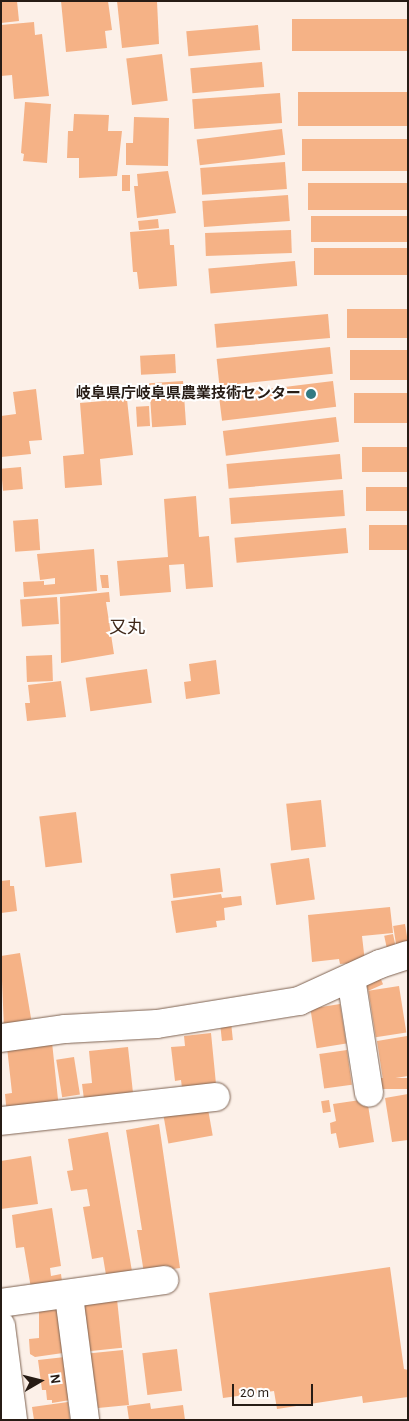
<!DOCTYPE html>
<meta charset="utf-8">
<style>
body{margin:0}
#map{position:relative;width:409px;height:1421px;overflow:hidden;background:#fcf0e8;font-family:"Alegreya Sans","Noto Sans JP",sans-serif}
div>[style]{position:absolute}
.building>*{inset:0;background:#f5b286;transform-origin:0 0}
.roads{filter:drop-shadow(0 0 1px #7e6352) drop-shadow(0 0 1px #7e6352)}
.minor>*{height:28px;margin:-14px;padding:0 14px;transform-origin:14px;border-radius:14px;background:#fff}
.dots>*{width:14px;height:14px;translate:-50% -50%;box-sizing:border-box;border:2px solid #fff;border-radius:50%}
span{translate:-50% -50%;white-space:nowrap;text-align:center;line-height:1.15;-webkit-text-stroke:4px #fff;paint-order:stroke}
.poi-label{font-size:15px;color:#271c15;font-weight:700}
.right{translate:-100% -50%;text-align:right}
.quarter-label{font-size:18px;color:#3f2819}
.frame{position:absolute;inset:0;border:2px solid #271c15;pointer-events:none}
.north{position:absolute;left:15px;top:1356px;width:50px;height:50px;-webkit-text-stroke:4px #fff;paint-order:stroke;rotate:82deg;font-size:14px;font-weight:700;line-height:20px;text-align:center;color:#271c15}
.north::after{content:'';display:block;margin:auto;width:18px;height:22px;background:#271c15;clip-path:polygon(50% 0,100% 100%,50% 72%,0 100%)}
.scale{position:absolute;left:232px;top:1384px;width:81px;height:22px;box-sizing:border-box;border:2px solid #271c15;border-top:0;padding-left:6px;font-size:15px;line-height:18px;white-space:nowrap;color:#271c15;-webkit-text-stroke:4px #fff;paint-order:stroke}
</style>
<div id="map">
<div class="building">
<div style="clip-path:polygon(1px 1px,17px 1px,19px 21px,1px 23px)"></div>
<div style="clip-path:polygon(61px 1px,108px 1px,112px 30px,105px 31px,107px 48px,66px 52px)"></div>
<div style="clip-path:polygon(117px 1px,157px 1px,159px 44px,122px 48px)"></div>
<div style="left:408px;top:19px;width:32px;height:116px;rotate:90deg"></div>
<div style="clip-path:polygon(34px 22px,35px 35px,42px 34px,49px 96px,14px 99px,12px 75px,1px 76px,1px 25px)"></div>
<div style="left:258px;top:25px;width:25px;height:72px;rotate:85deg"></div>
<div style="left:162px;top:54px;width:47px;height:36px;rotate:83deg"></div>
<div style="left:262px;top:62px;width:25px;height:72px;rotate:85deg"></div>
<div style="left:408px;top:92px;width:34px;height:110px;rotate:90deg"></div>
<div style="left:280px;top:93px;width:30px;height:88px;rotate:86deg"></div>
<div style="clip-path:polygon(25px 102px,51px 104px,47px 163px,23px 161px,24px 154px,21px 153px)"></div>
<div style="clip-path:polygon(74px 114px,109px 115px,108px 131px,122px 131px,117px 176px,79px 178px,79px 158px,67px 158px,68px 131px,73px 131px)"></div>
<div style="clip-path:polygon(134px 117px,169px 118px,168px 166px,126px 165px,126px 143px,133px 143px)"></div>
<div style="left:282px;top:129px;width:26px;height:86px;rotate:83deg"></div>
<div style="left:408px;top:139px;width:32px;height:106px;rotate:90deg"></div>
<div style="left:285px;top:162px;width:27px;height:85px;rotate:86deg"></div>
<div style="clip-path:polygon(168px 171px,176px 213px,137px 218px,134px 186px,138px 186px,137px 174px)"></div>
<div style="left:122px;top:175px;width:8px;height:16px"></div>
<div style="left:408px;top:183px;width:27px;height:100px;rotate:90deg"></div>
<div style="left:288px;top:195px;width:26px;height:86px;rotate:86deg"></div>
<div style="left:408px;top:216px;width:26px;height:97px;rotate:90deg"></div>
<div style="left:158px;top:219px;width:9px;height:20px;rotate:84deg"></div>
<div style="clip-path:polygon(169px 229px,170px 245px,174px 245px,177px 286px,139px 289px,137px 272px,133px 272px,130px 232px)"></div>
<div style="left:291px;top:230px;width:23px;height:86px;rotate:88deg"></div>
<div style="left:408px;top:248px;width:27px;height:94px;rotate:90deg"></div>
<div style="left:295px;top:261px;width:25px;height:87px;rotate:85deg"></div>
<div style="left:408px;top:309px;width:29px;height:61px;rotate:90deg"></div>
<div style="left:328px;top:314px;width:24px;height:114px;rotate:85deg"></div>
<div style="left:330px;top:347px;width:27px;height:114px;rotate:84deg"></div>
<div style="left:408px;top:350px;width:30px;height:58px;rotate:90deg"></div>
<div style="left:175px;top:354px;width:19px;height:35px;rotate:87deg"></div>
<div style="left:183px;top:381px;width:44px;height:34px;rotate:86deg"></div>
<div style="left:333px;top:381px;width:26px;height:115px;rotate:83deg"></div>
<div style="clip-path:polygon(36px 389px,42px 440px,29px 441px,31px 454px,1px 457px,1px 416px,16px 414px,13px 392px)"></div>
<div style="left:408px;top:393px;width:30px;height:54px;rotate:90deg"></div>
<div style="clip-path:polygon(127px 399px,133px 455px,100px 459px,102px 485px,65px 488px,63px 456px,84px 454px,80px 403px)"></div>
<div style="left:149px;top:406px;width:20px;height:13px;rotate:87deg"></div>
<div style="left:336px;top:417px;width:25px;height:114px;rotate:83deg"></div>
<div style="left:408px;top:447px;width:25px;height:46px;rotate:90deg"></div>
<div style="left:340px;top:454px;width:25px;height:114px;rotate:85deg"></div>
<div style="left:21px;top:467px;width:22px;height:20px;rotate:85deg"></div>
<div style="left:408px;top:487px;width:24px;height:42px;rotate:90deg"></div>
<div style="left:343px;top:490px;width:26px;height:114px;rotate:86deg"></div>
<div style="clip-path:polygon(196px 496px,199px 537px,209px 536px,213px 587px,186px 589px,184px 564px,169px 565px,171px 592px,120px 596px,117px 561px,168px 557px,164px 499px)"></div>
<div style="left:38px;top:519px;width:31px;height:25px;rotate:86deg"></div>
<div style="left:408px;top:525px;width:25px;height:39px;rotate:90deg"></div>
<div style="left:346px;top:528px;width:25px;height:112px;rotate:85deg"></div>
<div style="clip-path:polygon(94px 549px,97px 591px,24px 597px,23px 582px,44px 581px,44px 585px,55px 584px,55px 578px,40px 580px,37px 554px)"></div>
<div style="clip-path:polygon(100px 575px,108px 575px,109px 588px,102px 588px)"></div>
<div style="clip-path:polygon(109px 592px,110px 602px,106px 602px,114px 654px,61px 663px,60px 597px)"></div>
<div style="left:57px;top:597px;width:27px;height:37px;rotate:86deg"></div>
<div style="left:52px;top:655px;width:26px;height:26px;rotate:88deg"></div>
<div style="clip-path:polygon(216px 660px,220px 694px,186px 699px,184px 682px,191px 681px,189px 664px)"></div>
<div style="left:147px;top:669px;width:34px;height:62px;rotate:82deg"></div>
<div style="clip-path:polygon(61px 681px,66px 717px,27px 721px,25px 703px,30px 703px,28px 685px)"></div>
<div style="left:321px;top:800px;width:47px;height:35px;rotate:84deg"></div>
<div style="left:76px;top:812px;width:51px;height:37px;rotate:83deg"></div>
<div style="left:309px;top:858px;width:42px;height:39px;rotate:82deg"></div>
<div style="left:220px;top:868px;width:24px;height:50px;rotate:83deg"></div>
<div style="clip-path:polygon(10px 880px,10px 886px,14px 886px,17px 911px,1px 913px,1px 881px)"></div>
<div style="clip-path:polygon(221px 894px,222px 898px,241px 896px,242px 905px,224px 908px,225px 920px,216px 921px,217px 927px,176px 933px,171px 901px)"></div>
<div style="clip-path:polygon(390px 907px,393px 933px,362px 936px,365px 962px,340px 964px,339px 959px,312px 962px,308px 915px)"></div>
<div style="left:405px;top:924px;width:19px;height:12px;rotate:81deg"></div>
<div style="left:393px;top:934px;width:14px;height:9px;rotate:78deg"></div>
<div style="clip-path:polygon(20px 953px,32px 1024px,4px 1029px,1px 956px)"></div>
<div style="left:379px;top:975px;width:10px;height:16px;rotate:66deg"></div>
<div style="left:399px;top:986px;width:47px;height:31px;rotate:81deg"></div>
<div style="left:340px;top:1004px;width:40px;height:30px;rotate:81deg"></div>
<div style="left:231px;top:1022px;width:18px;height:11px;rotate:84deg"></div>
<div style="clip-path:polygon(211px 1033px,216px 1084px,182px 1088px,181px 1080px,175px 1081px,171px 1047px,185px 1046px,184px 1036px)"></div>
<div style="clip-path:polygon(407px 1036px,408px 1076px,383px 1080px,377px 1041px)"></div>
<div style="clip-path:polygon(52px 1042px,59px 1109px,7px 1115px,5px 1094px,12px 1093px,7px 1047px)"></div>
<div style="clip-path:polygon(128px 1047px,134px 1102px,85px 1107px,82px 1084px,92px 1083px,89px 1051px)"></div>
<div style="left:347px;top:1050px;width:35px;height:28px;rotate:82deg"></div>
<div style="left:74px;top:1057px;width:38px;height:18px;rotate:81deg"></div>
<div style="left:408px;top:1078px;width:11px;height:27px;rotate:90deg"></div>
<div style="clip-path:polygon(408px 1094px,408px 1140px,392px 1142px,385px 1098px)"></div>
<div style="clip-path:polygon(367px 1099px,374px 1142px,339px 1148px,336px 1133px,331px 1134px,330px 1123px,336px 1121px,333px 1104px)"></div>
<div style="left:329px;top:1100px;width:12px;height:8px;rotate:81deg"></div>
<div style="left:208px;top:1109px;width:27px;height:45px;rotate:80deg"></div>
<div style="clip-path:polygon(159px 1124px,180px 1268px,144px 1273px,137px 1230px,142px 1230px,126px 1130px)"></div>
<div style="clip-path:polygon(108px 1132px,133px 1277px,107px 1281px,103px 1257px,92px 1259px,83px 1207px,90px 1206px,87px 1189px,71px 1191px,67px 1171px,73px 1170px,68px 1139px)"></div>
<div style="clip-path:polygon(31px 1156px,38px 1204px,1px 1209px,1px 1161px)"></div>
<div style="clip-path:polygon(52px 1208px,61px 1266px,50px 1268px,51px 1276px,61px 1274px,63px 1289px,32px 1294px,24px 1247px,16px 1248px,12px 1215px)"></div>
<div style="clip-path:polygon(390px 1267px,404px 1369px,408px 1370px,408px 1397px,363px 1403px,362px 1396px,277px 1409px,274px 1391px,223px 1398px,209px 1293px)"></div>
<div style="left:117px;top:1299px;width:49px;height:36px;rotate:84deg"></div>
<div style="clip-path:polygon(57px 1307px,63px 1353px,35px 1357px,30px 1354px,29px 1339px,39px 1338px,39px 1309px)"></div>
<div style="left:177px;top:1349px;width:42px;height:35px;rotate:83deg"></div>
<div style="clip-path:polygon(123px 1350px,129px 1405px,98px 1408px,96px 1390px,88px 1390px,83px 1354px)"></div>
<div style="clip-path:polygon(65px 1357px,70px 1400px,52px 1403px,52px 1400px,47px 1400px,46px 1390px,42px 1390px,38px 1360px)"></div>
<div style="clip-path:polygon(68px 1402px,70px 1420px,34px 1420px,32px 1407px)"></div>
<div style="clip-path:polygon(150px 1403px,151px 1409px,183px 1405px,185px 1420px,129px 1420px,127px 1406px)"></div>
</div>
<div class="roads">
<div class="minor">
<div style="left:351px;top:978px;width:116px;rotate:81.1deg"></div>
<div style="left:1px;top:1038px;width:65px;rotate:-8deg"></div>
<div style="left:65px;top:1029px;width:92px;rotate:-3.1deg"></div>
<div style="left:157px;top:1024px;width:144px;rotate:-9.2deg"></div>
<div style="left:299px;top:1001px;width:89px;rotate:-24.6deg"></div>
<div style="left:380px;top:964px;width:29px;rotate:-18deg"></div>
<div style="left:1px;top:1121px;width:216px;rotate:-6.4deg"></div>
<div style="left:69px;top:1296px;width:125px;rotate:82.6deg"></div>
<div style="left:1px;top:1303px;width:165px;rotate:-8deg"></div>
<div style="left:1px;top:1326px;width:95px;rotate:82.7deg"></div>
</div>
</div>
<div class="dots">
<div style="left:311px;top:394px;background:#327a82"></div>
</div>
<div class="poi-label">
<span class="right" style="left:301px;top:394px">岐阜県庁岐阜県農業技術センター</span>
</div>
<div class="quarter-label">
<span style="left:127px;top:628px">又丸</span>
</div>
<div class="frame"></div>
<div class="north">N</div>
<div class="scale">20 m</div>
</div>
